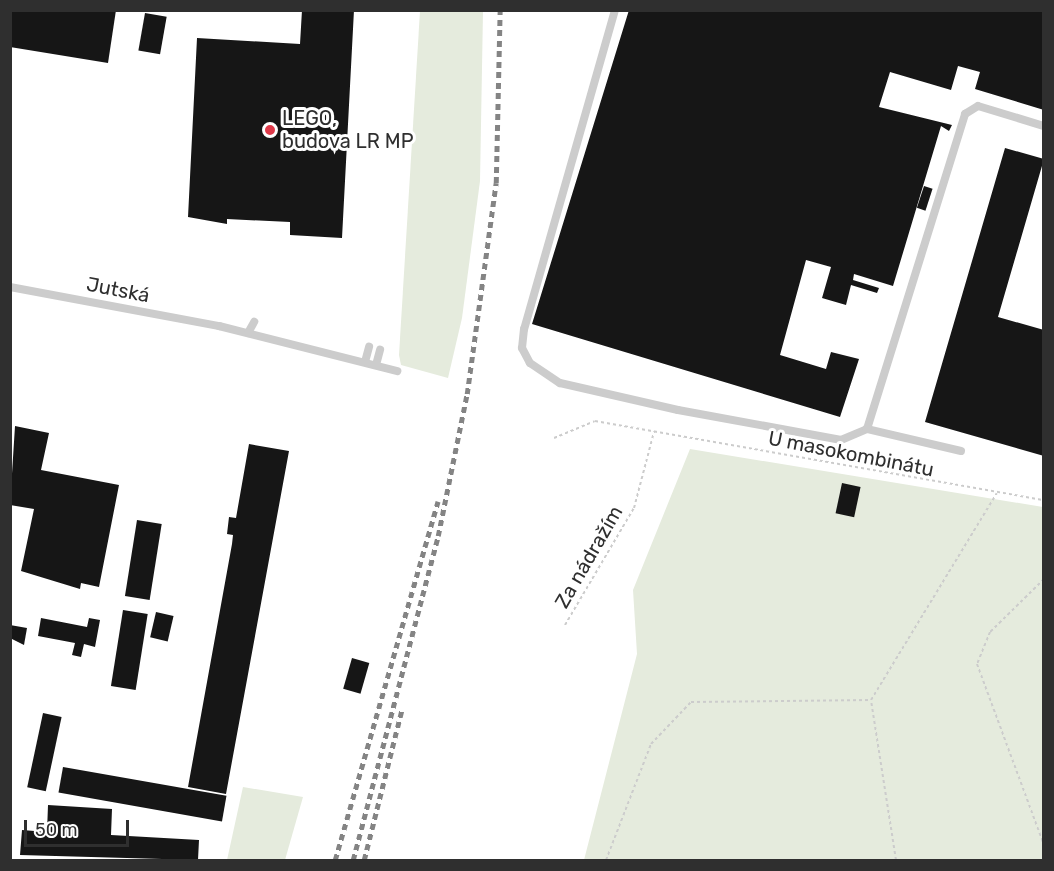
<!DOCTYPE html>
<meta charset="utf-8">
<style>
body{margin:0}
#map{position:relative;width:1054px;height:871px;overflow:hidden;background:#fff;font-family:Rubik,sans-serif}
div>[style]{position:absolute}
.green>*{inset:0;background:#e5ebdd}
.building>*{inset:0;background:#161616;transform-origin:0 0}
.path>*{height:2px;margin-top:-1px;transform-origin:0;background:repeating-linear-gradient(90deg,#ccc 0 3px,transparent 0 6px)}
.service>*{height:8px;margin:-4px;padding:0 4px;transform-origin:4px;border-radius:4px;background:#ccc}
.rail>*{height:4.5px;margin-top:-2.25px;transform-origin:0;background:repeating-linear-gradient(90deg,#848484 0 6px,transparent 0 10.5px)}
.dots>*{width:16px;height:16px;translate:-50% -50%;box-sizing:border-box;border:3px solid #fff;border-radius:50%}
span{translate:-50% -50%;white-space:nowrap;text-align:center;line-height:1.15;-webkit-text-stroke:6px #fff;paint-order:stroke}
.poi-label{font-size:20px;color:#2f2f2f}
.left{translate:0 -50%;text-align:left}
.street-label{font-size:20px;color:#2f2f2f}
.frame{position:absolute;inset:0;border:12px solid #2f2f2f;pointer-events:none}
.scale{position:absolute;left:24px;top:820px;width:105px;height:27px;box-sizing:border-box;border:3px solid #2f2f2f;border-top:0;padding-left:8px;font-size:18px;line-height:21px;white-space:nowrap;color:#2f2f2f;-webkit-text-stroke:4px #fff;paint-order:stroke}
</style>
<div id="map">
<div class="green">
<div style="clip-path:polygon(420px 11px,483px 11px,480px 181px,462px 318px,448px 378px,401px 365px,399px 355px)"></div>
<div style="clip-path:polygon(690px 449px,1043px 507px,1043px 860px,584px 860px,637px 654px,633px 590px)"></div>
<div style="clip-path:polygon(243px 787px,303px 797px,285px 860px,227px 860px)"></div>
</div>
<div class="building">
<div style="clip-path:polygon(10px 10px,116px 10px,108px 63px,10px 47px)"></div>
<div style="clip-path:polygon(302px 10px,354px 10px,342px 238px,290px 235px,290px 222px,227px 219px,227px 224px,188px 217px,197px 38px,300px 44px)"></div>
<div style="clip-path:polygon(629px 10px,1044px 10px,1044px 110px,975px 89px,980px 72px,958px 66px,951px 90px,890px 72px,879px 107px,952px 125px,949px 131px,941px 126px,893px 286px,854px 274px,853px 280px,879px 288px,877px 293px,851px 285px,846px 305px,822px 298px,831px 267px,806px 260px,780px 355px,826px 369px,831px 352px,859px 359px,840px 417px,532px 324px)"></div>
<div style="left:145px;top:13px;width:22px;height:38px;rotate:10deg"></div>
<div style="clip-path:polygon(1005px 148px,1044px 159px,998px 317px,1044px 330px,1044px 456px,925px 422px)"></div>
<div style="left:924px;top:186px;width:9px;height:23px;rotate:18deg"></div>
<div style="clip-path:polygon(15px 426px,49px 433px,41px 470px,119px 485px,99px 587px,81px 583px,80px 589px,21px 571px,34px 509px,10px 505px)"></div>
<div style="clip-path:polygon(249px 444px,289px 451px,226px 794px,188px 787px,232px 544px,233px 535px,227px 534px,229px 517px,236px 518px)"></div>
<div style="left:842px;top:483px;width:19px;height:31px;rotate:12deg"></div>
<div style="left:137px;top:520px;width:25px;height:77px;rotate:9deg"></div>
<div style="left:123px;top:610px;width:25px;height:77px;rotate:9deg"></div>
<div style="left:156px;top:612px;width:18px;height:26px;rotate:13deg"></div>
<div style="clip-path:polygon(41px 618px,87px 627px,89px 618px,100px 620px,95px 647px,84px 644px,81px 657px,72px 655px,75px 643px,38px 636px)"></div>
<div style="clip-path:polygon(10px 625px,27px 628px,24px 645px,10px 638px)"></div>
<div style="left:352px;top:658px;width:18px;height:32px;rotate:16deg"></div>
<div style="left:43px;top:713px;width:19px;height:76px;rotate:12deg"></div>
<div style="left:63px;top:767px;width:166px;height:26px;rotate:10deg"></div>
<div style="clip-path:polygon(48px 805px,112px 809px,111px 835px,199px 840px,198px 860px,20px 855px,22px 830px,47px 832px)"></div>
</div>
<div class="path">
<div style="left:554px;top:438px;width:44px;rotate:-22.5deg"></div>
<div style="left:595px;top:421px;width:456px;rotate:10deg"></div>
<div style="left:1044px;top:579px;width:76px;rotate:135.5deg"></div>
<div style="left:990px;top:632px;width:35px;rotate:112deg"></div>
<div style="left:977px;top:664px;width:193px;rotate:69.7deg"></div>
<div style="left:565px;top:625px;width:136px;rotate:-59.5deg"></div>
<div style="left:634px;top:508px;width:79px;rotate:-75.3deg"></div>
<div style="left:606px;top:860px;width:124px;rotate:-68.8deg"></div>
<div style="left:651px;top:744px;width:58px;rotate:-46.4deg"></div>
<div style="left:691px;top:702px;width:180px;rotate:-0.6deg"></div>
<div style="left:896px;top:860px;width:162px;rotate:-98.9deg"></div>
<div style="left:871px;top:700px;width:242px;rotate:-58.7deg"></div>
</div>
<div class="service">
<div style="left:615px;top:10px;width:332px;rotate:105.9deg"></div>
<div style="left:524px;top:329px;width:19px;rotate:96deg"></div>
<div style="left:522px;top:348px;width:17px;rotate:62deg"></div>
<div style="left:530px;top:363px;width:36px;rotate:34deg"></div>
<div style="left:560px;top:383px;width:121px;rotate:12.9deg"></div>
<div style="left:678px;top:410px;width:166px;rotate:10.4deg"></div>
<div style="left:841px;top:440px;width:28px;rotate:-23deg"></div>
<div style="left:10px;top:287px;width:213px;rotate:10.6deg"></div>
<div style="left:219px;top:326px;width:184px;rotate:14.2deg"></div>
<div style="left:248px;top:333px;width:13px;rotate:-61deg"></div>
<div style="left:365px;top:362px;width:16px;rotate:-75deg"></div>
<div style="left:376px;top:365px;width:16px;rotate:-75deg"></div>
<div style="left:961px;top:451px;width:97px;rotate:-166.8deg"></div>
<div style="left:867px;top:429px;width:330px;rotate:-72.7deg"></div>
<div style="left:965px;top:114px;width:15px;rotate:-32deg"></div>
<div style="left:978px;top:106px;width:69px;rotate:16.9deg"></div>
</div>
<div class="rail">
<div style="left:335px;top:860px;width:373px;rotate:-74deg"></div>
<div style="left:353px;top:860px;width:335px;rotate:-75.3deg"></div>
<div style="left:438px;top:536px;width:145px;rotate:-78.5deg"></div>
<div style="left:467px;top:394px;width:213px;rotate:-82.2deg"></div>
<div style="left:496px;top:183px;width:173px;rotate:-88.7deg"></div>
<div style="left:364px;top:860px;width:156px;rotate:-75.9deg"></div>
</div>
<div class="dots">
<div style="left:270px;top:130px;background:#de3949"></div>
</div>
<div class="poi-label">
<span class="left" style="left:282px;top:130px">LEGO,<br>budova LR MP</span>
</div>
<div class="street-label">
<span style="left:118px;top:290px;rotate:11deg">Jutská</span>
<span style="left:851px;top:454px;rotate:11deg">U masokombinátu</span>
<span style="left:589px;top:557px;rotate:-60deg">Za nádražím</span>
</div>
<div class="frame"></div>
<div class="scale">50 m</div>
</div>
